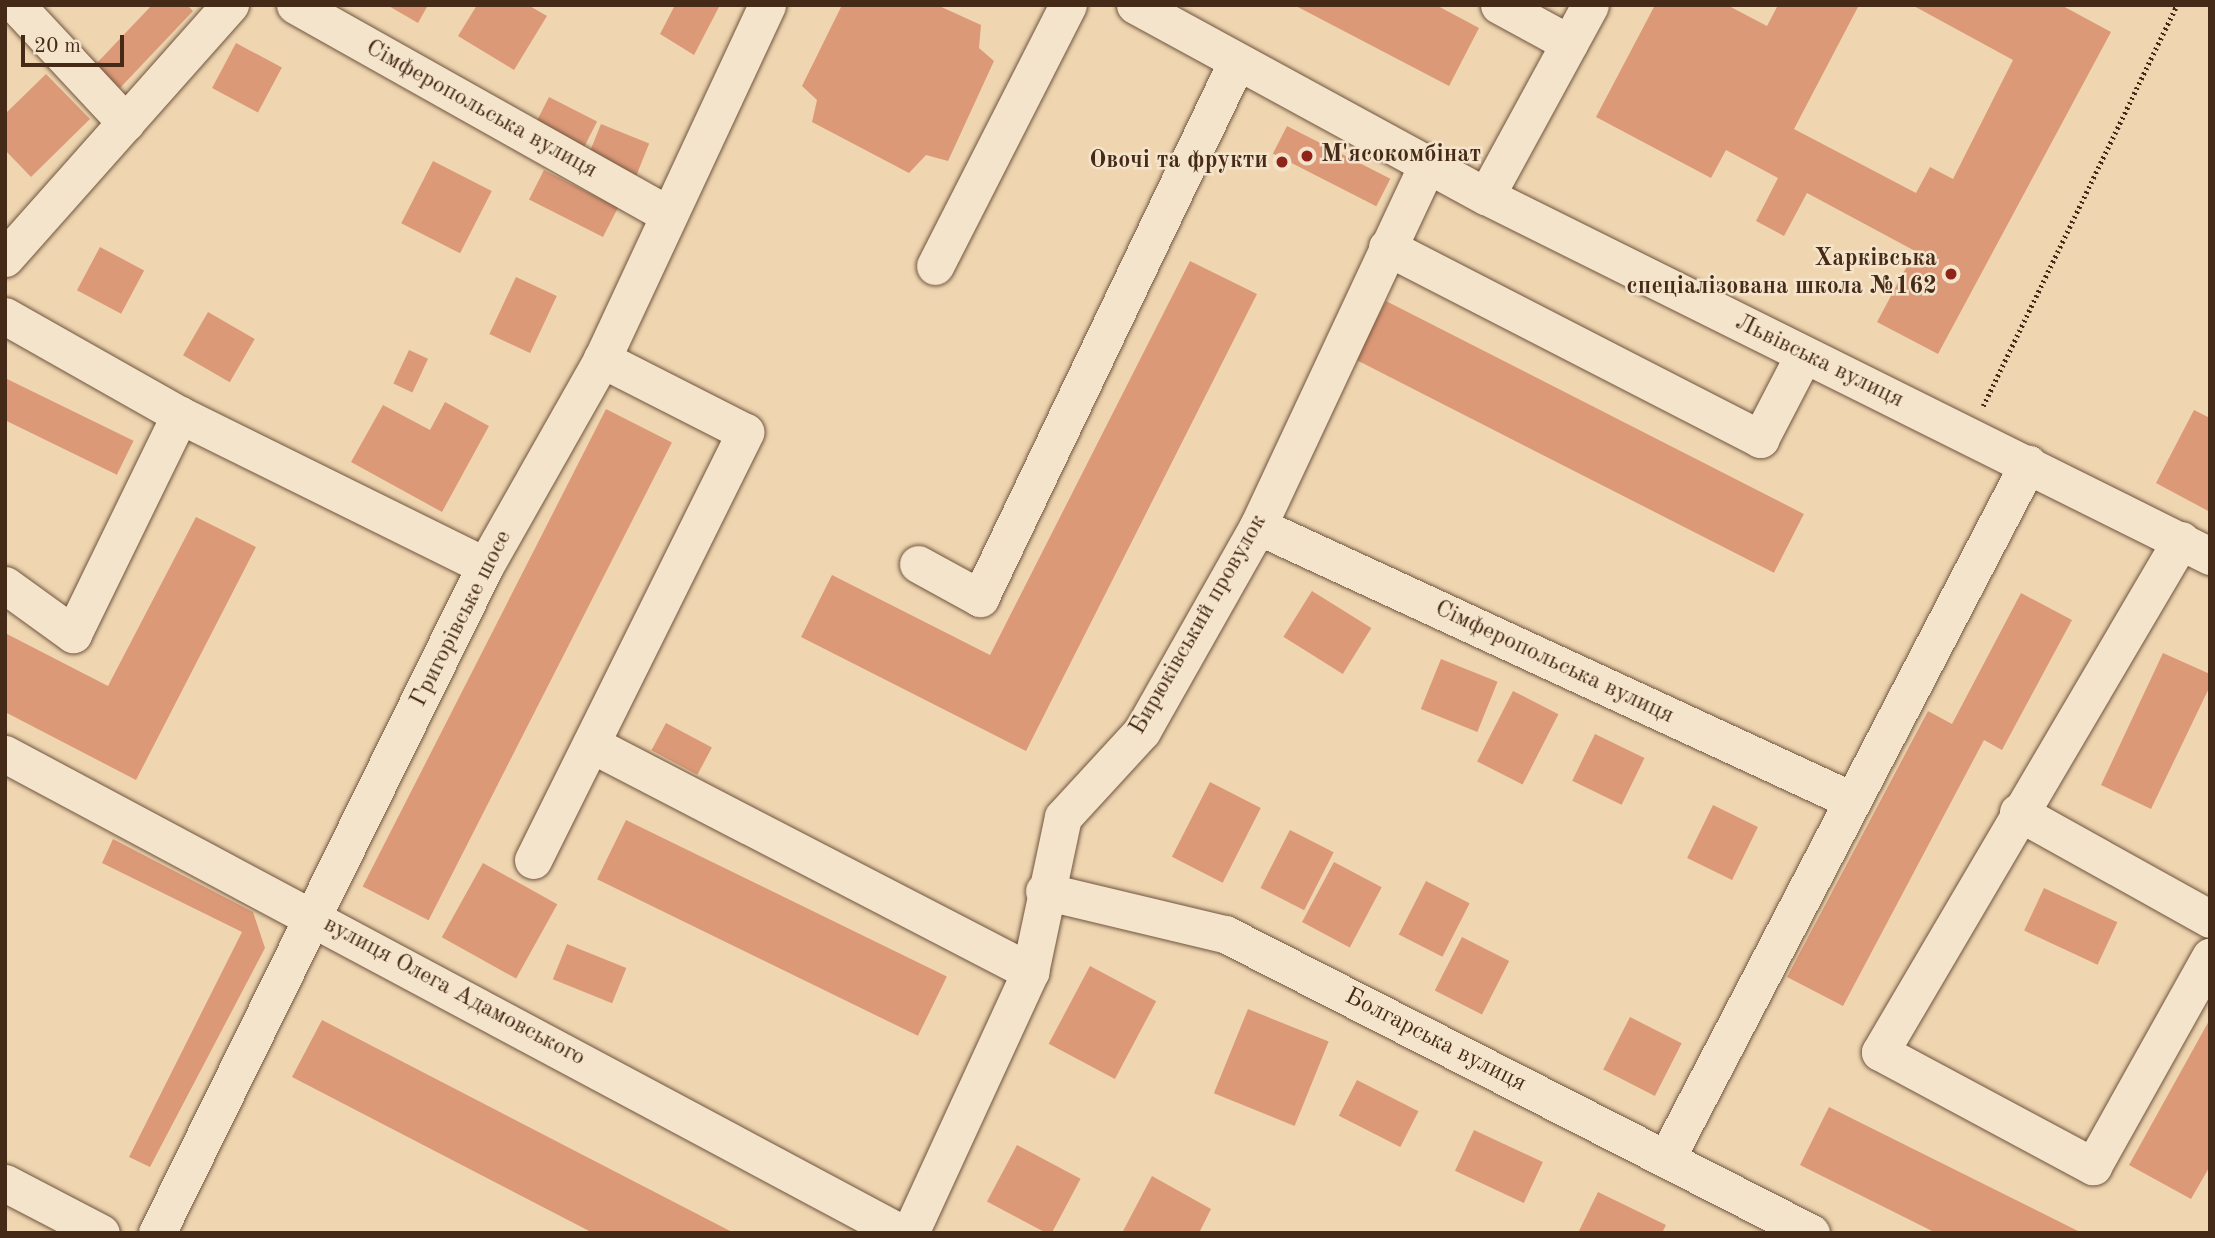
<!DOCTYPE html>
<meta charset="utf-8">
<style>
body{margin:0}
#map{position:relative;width:2215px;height:1238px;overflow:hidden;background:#efd6b1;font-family:"Old Standard TT",serif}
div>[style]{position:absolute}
.building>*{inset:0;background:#dc9978;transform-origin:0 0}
.path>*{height:4.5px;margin-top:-2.25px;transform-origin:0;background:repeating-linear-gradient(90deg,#462a18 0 2px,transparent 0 5.5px)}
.roads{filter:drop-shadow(0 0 2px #70553e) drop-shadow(0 0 2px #70553e)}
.minor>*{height:37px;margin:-18.5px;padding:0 18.5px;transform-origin:18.5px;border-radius:18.5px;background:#f5e4cc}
.dots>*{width:19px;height:19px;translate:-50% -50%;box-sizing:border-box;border:4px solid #f5e4cc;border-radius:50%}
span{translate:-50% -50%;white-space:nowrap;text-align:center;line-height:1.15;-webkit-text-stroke:5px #f5e4cc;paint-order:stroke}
.street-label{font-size:24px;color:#462a18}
.poi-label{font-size:24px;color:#462a18;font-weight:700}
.left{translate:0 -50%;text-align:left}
.right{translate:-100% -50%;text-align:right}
.frame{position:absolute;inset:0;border:7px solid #462a18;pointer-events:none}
.scale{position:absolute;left:21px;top:35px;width:103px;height:32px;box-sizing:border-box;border:4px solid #462a18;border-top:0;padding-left:9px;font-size:21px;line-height:24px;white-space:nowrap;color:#462a18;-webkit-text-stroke:5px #f5e4cc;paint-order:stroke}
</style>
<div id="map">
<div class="building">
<div style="clip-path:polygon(152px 5px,187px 5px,193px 11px,120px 88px,95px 65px)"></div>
<div style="clip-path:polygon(387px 5px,428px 5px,418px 23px)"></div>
<div style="clip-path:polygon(477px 5px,528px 5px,547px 16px,514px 70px,458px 36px)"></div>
<div style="clip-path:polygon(675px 5px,720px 5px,694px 55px,660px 34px)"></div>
<div style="clip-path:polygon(842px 5px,937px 5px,981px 25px,979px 48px,994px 61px,948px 161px,926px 155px,909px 173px,812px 122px,817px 100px,802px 86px)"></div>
<div style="clip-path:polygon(1294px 5px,1436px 5px,1479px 28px,1449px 86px)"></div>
<div style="clip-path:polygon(1655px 5px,1727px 5px,1767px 26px,1778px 5px,1859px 5px,1794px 129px,1916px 193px,1930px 167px,1953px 179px,2013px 60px,1912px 5px,2061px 5px,2111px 32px,1938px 354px,1877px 322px,1915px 251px,1807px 193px,1784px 236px,1756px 221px,1778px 178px,1726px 150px,1711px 178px,1596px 117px)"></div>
<div style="left:236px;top:43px;width:52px;height:51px;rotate:28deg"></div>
<div style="clip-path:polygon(46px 74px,90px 119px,31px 177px,5px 150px,5px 114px)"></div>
<div style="left:549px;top:97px;width:54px;height:34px;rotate:27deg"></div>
<div style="left:601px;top:124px;width:52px;height:39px;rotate:22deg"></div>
<div style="left:1287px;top:126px;width:116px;height:31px;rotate:27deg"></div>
<div style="left:433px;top:161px;width:66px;height:70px;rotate:27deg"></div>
<div style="left:544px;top:170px;width:83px;height:33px;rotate:27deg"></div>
<div style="left:100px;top:247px;width:50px;height:49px;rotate:28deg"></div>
<div style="clip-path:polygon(1190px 261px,1257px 294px,1026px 751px,801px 637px,832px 575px,990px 655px)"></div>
<div style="left:516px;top:277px;width:45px;height:63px;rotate:25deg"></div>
<div style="left:1386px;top:301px;width:469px;height:66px;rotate:27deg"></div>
<div style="left:208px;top:312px;width:54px;height:50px;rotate:30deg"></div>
<div style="left:409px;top:350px;width:21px;height:37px;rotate:25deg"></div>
<div style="left:5px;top:378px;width:143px;height:38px;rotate:26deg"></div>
<div style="clip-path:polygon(445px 402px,489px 426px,442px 512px,351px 462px,383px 405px,430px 430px)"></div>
<div style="left:606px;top:409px;width:74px;height:536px;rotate:27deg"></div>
<div style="clip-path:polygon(2194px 410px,2210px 418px,2210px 512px,2156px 483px)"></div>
<div style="clip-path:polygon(196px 517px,256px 547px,136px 780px,5px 712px,5px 633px,108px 686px)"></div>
<div style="left:1312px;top:591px;width:70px;height:54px;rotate:32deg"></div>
<div style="clip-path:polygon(2021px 593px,2072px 620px,2002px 750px,1984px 740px,1843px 1006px,1787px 977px,1928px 711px,1952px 724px)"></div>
<div style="clip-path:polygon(2163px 653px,2210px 674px,2210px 686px,2151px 809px,2101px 785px)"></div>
<div style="left:1441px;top:659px;width:61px;height:54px;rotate:22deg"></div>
<div style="left:1513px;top:691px;width:51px;height:79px;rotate:27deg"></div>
<div style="left:666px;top:723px;width:52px;height:31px;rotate:28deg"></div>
<div style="left:1595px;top:734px;width:55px;height:52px;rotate:26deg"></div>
<div style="left:1210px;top:782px;width:57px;height:84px;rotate:27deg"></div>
<div style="left:1713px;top:805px;width:50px;height:59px;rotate:26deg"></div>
<div style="left:626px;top:820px;width:357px;height:66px;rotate:26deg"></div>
<div style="left:1290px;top:830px;width:49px;height:65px;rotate:27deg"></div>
<div style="clip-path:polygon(113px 839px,253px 912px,265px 948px,150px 1167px,129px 1157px,242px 932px,102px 863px)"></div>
<div style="left:1334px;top:862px;width:54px;height:68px;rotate:28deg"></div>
<div style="left:483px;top:863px;width:85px;height:85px;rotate:29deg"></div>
<div style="left:1426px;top:881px;width:49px;height:60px;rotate:27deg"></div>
<div style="left:2044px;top:888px;width:81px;height:47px;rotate:25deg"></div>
<div style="left:1462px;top:937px;width:53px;height:60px;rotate:27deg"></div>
<div style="left:567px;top:944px;width:64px;height:38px;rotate:22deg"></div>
<div style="left:1090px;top:966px;width:75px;height:88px;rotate:28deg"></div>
<div style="left:1248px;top:1009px;width:87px;height:91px;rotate:22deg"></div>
<div style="left:1630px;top:1017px;width:58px;height:59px;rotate:27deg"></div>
<div style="clip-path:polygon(2210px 1019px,2210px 1166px,2191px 1199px,2129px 1165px)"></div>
<div style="clip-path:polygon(322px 1020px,734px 1233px,593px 1233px,292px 1077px)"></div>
<div style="left:1357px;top:1080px;width:69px;height:40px;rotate:27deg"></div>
<div style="clip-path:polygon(1829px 1107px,2082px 1233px,1936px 1233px,1800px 1165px)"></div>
<div style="left:1474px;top:1130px;width:76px;height:45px;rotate:25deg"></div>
<div style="left:1017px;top:1145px;width:72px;height:64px;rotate:28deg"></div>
<div style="clip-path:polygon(1152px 1176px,1211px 1209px,1199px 1233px,1122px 1233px)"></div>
<div style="clip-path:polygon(1598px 1192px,1666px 1225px,1662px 1233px,1578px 1233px)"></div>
</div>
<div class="path">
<div style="left:1983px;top:406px;width:442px;rotate:-64.2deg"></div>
<div style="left:2175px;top:8px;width:6px;rotate:-149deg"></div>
</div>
<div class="roads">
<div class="minor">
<div style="left:16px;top:5px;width:161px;rotate:47deg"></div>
<div style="left:295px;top:5px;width:428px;rotate:29.3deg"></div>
<div style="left:1135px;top:5px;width:400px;rotate:28.6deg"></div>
<div style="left:1486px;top:196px;width:809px;rotate:26.44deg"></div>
<div style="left:1499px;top:5px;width:80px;rotate:28.5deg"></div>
<div style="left:1486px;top:196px;width:217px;rotate:-61.4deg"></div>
<div style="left:1387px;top:247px;width:420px;rotate:27.2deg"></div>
<div style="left:1760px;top:439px;width:93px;rotate:-62.6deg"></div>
<div style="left:5px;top:258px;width:339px;rotate:-48.4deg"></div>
<div style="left:935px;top:266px;width:293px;rotate:-63deg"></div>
<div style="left:5px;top:316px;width:201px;rotate:29.5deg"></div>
<div style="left:180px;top:415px;width:340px;rotate:26.3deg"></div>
<div style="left:1258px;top:526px;width:651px;rotate:24.79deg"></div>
<div style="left:2181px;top:540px;width:594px;rotate:120.45deg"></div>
<div style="left:1880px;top:1052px;width:242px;rotate:28.2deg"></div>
<div style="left:2093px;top:1166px;width:240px;rotate:-60.8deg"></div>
<div style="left:918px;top:564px;width:71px;rotate:28.7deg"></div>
<div style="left:980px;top:598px;width:595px;rotate:-64.42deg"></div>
<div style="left:5px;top:585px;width:84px;rotate:35.8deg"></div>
<div style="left:73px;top:634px;width:244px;rotate:-64deg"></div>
<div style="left:591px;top:744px;width:495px;rotate:27.4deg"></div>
<div style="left:5px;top:754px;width:1016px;rotate:28.13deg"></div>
<div style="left:2018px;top:812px;width:220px;rotate:29.1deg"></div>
<div style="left:533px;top:860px;width:478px;rotate:-63.6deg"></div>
<div style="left:745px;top:432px;width:161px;rotate:-153deg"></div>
<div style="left:1044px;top:891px;width:186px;rotate:13.4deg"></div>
<div style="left:1225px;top:934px;width:658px;rotate:27.03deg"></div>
<div style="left:1666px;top:1159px;width:784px;rotate:-62.49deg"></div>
<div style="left:5px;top:1183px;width:108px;rotate:27.5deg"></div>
<div style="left:157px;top:1233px;width:743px;rotate:-63.81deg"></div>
<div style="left:485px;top:566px;width:238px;rotate:-60.5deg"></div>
<div style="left:602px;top:359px;width:391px;rotate:-65deg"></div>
<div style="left:910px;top:1233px;width:287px;rotate:-65.3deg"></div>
<div style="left:1030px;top:972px;width:158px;rotate:-78deg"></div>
<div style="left:1063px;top:817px;width:117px;rotate:-47.4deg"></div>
<div style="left:1142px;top:731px;width:236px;rotate:-60.5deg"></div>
<div style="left:1258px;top:526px;width:399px;rotate:-64.9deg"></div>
</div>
</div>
<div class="dots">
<div style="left:1307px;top:156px;background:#8f2418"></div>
<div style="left:1282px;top:162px;background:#8f2418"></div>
<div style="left:1951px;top:274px;background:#8f2418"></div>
</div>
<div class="street-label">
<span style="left:481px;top:110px;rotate:29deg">Сімферопольська вулиця</span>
<span style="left:1819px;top:362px;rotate:26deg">Львівська вулиця</span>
<span style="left:462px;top:619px;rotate:-63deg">Григорівське шосе</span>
<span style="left:1199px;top:625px;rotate:-60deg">Бирюківський провулок</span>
<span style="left:1554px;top:663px;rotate:25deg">Сімферопольська вулиця</span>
<span style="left:454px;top:992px;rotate:28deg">вулиця Олега Адамовського</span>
<span style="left:1435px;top:1041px;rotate:27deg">Болгарська вулиця</span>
</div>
<div class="poi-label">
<span class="left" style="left:1321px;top:156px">М'ясокомбінат</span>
<span class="right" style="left:1268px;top:162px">Овочі та фрукти</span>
<span class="right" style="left:1937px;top:274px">Харківська<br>спеціалізована школа №162</span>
</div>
<div class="frame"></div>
<div class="scale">20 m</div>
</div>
